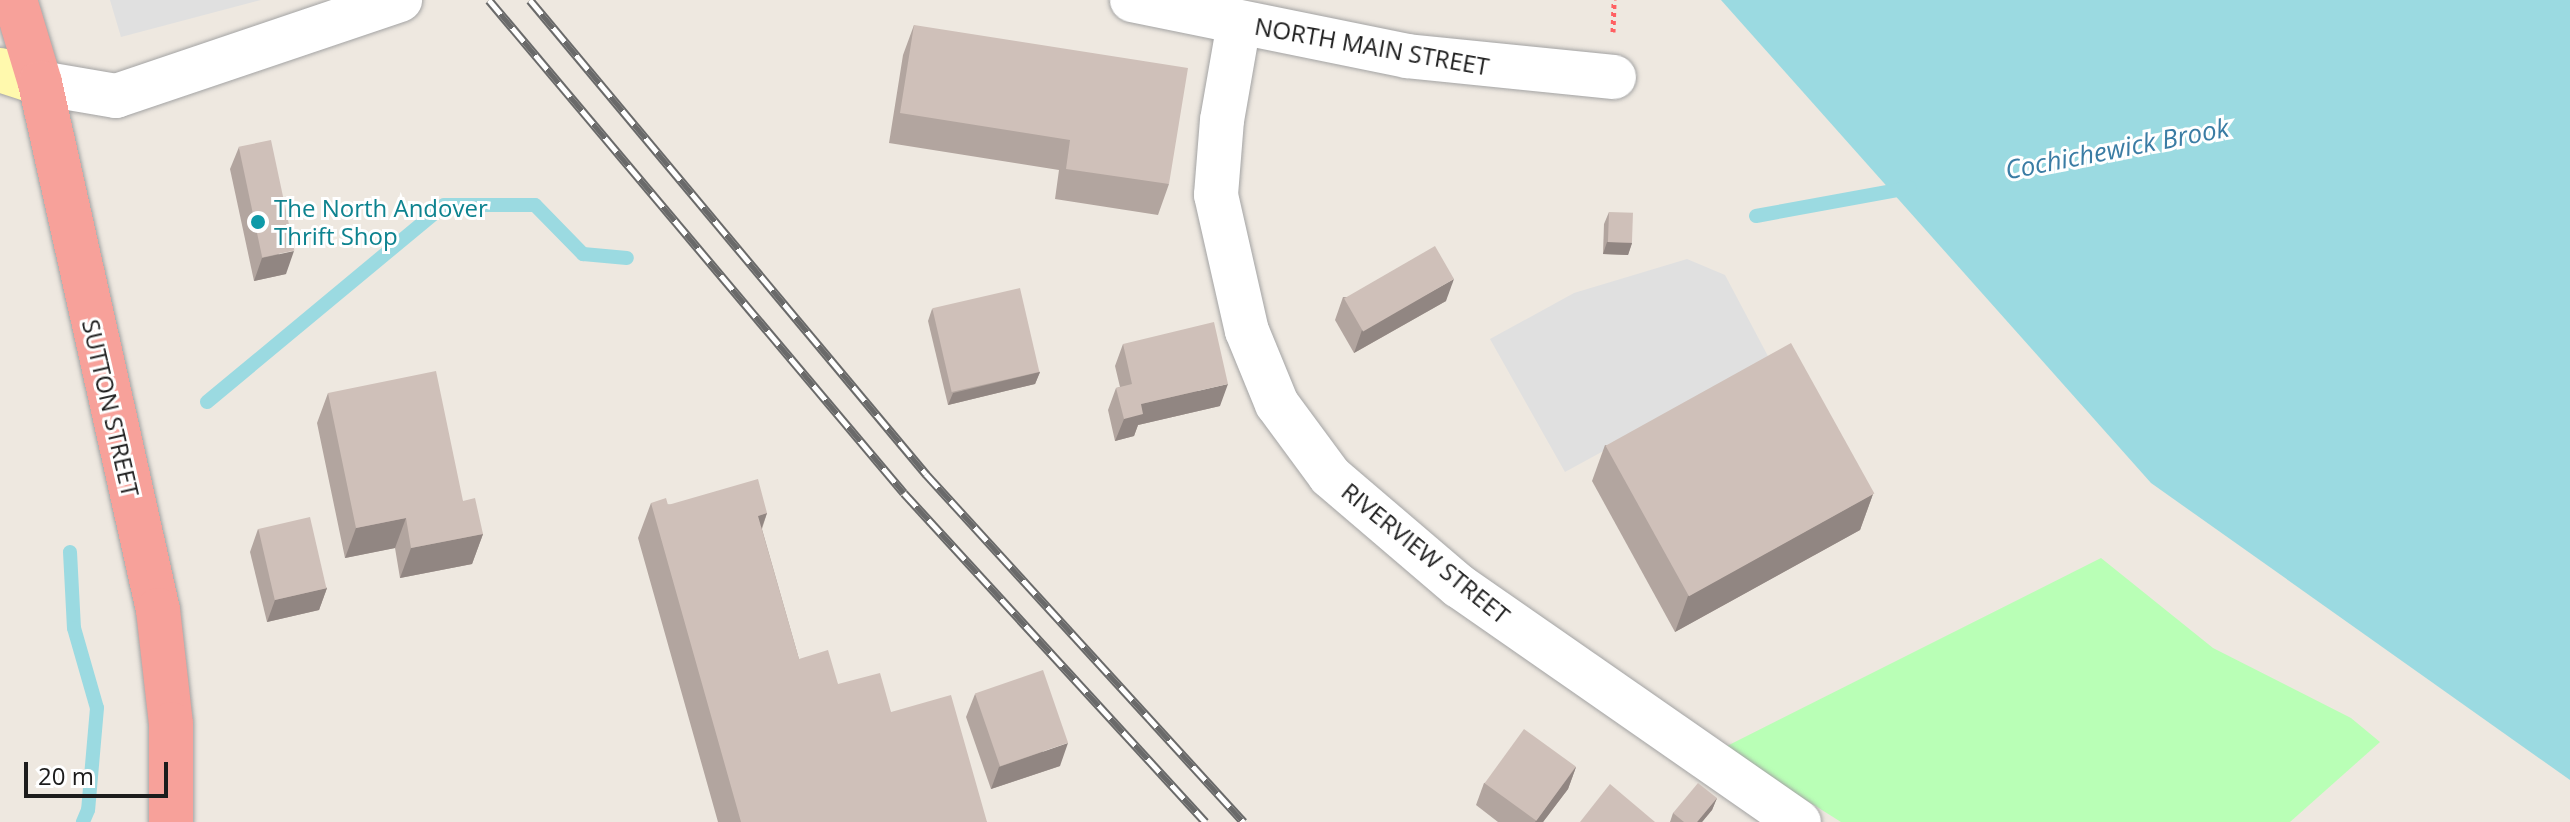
<!DOCTYPE html>
<style>
body{margin:0}
#map{position:relative;width:2570px;height:822px;overflow:hidden;background:#eee8e0;font-family:"Open Sans",sans-serif}
div>[style]{position:absolute}
.park>*{inset:0;background:#b9ffb6}
.parking>*{inset:0;background:#e0e0e0}
.water>*{inset:0;background:#9bdae1}
.stream>*{height:14px;margin:-7px;padding:0 7px;transform-origin:7px;border-radius:7px;background:#9bdae1}
.path>*{height:5px;margin-top:-2.5px;transform-origin:0;background:repeating-linear-gradient(90deg,#ff6063 0 4px,transparent 0 8px)}
.roads{filter:drop-shadow(0 0 2px #a3a3a3) drop-shadow(0 0 2px #a3a3a3)}
.minor>*{height:44px;margin:-22px;padding:0 22px;transform-origin:22px;border-radius:22px;background:#fff}
.secondary>*{height:44px;margin:-22px;padding:0 22px;transform-origin:22px;border-radius:22px;background:#fff9ad}
.trunk>*{height:44px;margin:-22px;padding:0 22px;transform-origin:22px;border-radius:22px;background:#f7a19a}
.rail>*{height:9px;margin-top:-4.5px;transform-origin:0;background:repeating-linear-gradient(90deg,#fff 0 18px,#6a6a6a 0 36px);box-sizing:border-box;border-block:2px solid #6a6a6a}
.wall>*{inset:0;background:#b2a59f}
.shaded-wall>*{inset:0;background:#918682}
.building>*{inset:0;background:#cfc0b9;transform-origin:0 0}
.dots>*{width:22px;height:22px;translate:-50% -50%;box-sizing:border-box;border:4px solid #fff;border-radius:50%}
span{translate:-50% -50%;white-space:nowrap;text-align:center;line-height:1.15;-webkit-text-stroke:6px #fff;paint-order:stroke}
.street-label{font-size:24px;color:#1c1c1c}
.culture-label{font-size:24px;color:#0d838f}
.left{translate:0 -50%;text-align:left}
.water-label{font-size:26px;color:#3a7ca4;font-style:italic}
.scale{position:absolute;left:24px;top:762px;width:144px;height:36px;box-sizing:border-box;border:4px solid #1c1c1c;border-top:0;padding-left:10px;font-size:24px;line-height:28px;white-space:nowrap;color:#1c1c1c;-webkit-text-stroke:6px #fff;paint-order:stroke}
</style>
<div id="map">
<div class="park">
<div style="clip-path:polygon(2101px 558px,2213px 648px,2351px 718px,2380px 742px,2290px 822px,1841px 822px,1723px 748px)"></div>
</div>
<div class="parking">
<div style="clip-path:polygon(110px 0,261px 0,121px 37px)"></div>
<div style="clip-path:polygon(1687px 259px,1725px 275px,1770px 360px,1565px 472px,1490px 339px,1574px 293px)"></div>
</div>
<div class="water">
<div style="clip-path:polygon(1721px 0,2570px 0,2570px 780px,2151px 483px)"></div>
</div>
<div class="stream">
<div style="left:1756px;top:216px;width:156px;rotate:-10.4deg"></div>
<div style="left:207px;top:402px;width:308px;rotate:-39.7deg"></div>
<div style="left:444px;top:205px;width:91px"></div>
<div style="left:535px;top:205px;width:69px;rotate:45.6deg"></div>
<div style="left:583px;top:254px;width:44px;rotate:5.2deg"></div>
<div style="left:70px;top:552px;width:76px;rotate:87deg"></div>
<div style="left:74px;top:628px;width:83px;rotate:74deg"></div>
<div style="left:97px;top:708px;width:102px;rotate:95deg"></div>
<div style="left:88px;top:810px;width:13px;rotate:113deg"></div>
</div>
<div class="path">
<div style="left:1613px;top:32px;width:32px;rotate:-88deg"></div>
</div>
<div class="roads">
<div class="minor">
<div style="left:1132px;top:0;width:281px;rotate:11.5deg"></div>
<div style="left:1407px;top:56px;width:208px;rotate:5.8deg"></div>
<div style="left:1239px;top:23px;width:98px;rotate:99.9deg"></div>
<div style="left:1222px;top:120px;width:75px;rotate:94.6deg"></div>
<div style="left:1216px;top:195px;width:139px;rotate:77.2deg"></div>
<div style="left:1247px;top:331px;width:79px;rotate:67.7deg"></div>
<div style="left:1277px;top:404px;width:89px;rotate:53.6deg"></div>
<div style="left:1330px;top:476px;width:170px;rotate:40.5deg"></div>
<div style="left:1459px;top:586px;width:414px;rotate:34.8deg"></div>
<div style="left:40px;top:83px;width:77px;rotate:9.7deg"></div>
<div style="left:116px;top:96px;width:300px;rotate:-18.7deg"></div>
</div>
<div class="secondary">
<div style="left:0;top:70px;width:42px;rotate:18deg"></div>
</div>
<div class="trunk">
<div style="left:15px;top:0;width:87px;rotate:73.2deg"></div>
<div style="left:40px;top:83px;width:540px;rotate:77.38deg"></div>
<div style="left:158px;top:610px;width:115px;rotate:83.5deg"></div>
<div style="left:171px;top:724px;width:98px;rotate:90deg"></div>
</div>
</div>
<div class="rail">
<div style="left:489px;top:0;width:644px;rotate:49.91deg"></div>
<div style="left:904px;top:493px;width:446px;rotate:47.5deg"></div>
<div style="left:530px;top:0;width:618px;rotate:50.12deg"></div>
<div style="left:926px;top:474px;width:471px;rotate:47.6deg"></div>
</div>
<div class="wall">
<div style="clip-path:polygon(914px 25px,1169px 184px,1158px 215px,1055px 199px,1059px 170px,889px 143px,903px 55px)"></div>
<div style="clip-path:polygon(239px 147px,286px 274px,254px 281px,230px 169px)"></div>
<div style="clip-path:polygon(1609px 212px,1632px 243px,1628px 255px,1603px 254px,1604px 224px)"></div>
<div style="clip-path:polygon(1343px 297px,1446px 301px,1354px 353px,1335px 320px)"></div>
<div style="clip-path:polygon(932px 309px,1040px 372px,1035px 384px,948px 405px,928px 321px)"></div>
<div style="clip-path:polygon(1123px 344px,1220px 406px,1138px 425px,1134px 436px,1115px 441px,1108px 410px,1116px 388px,1120px 387px,1115px 366px)"></div>
<div style="clip-path:polygon(328px 393px,463px 501px,483px 534px,472px 564px,400px 578px,395px 548px,345px 558px,317px 423px)"></div>
<div style="clip-path:polygon(1605px 445px,1873px 494px,1860px 530px,1675px 632px,1592px 481px)"></div>
<div style="clip-path:polygon(651px 503px,767px 513px,762px 529px,799px 659px,838px 684px,891px 712px,987px 822px,718px 822px,638px 538px)"></div>
<div style="clip-path:polygon(258px 529px,327px 588px,319px 610px,267px 622px,250px 552px)"></div>
<div style="clip-path:polygon(975px 694px,1060px 766px,991px 789px,966px 717px)"></div>
<div style="clip-path:polygon(1576px 767px,1568px 789px,1543px 822px,1498px 822px,1476px 805px,1484px 783px)"></div>
<div style="clip-path:polygon(1717px 798px,1712px 810px,1702px 822px,1670px 822px,1673px 813px)"></div>
</div>
<div class="shaded-wall">
<div style="clip-path:polygon(1607px 242px,1632px 243px,1628px 255px,1603px 254px)"></div>
<div style="clip-path:polygon(294px 251px,286px 274px,254px 281px,262px 258px)"></div>
<div style="clip-path:polygon(1454px 279px,1446px 301px,1354px 353px,1362px 330px)"></div>
<div style="clip-path:polygon(1040px 372px,1035px 384px,948px 405px,953px 393px)"></div>
<div style="clip-path:polygon(1228px 384px,1220px 406px,1138px 425px,1134px 436px,1115px 441px,1124px 419px,1141px 404px)"></div>
<div style="clip-path:polygon(1873px 494px,1860px 530px,1675px 632px,1688px 596px)"></div>
<div style="clip-path:polygon(767px 513px,754px 549px,758px 516px)"></div>
<div style="clip-path:polygon(406px 518px,395px 548px,345px 558px,356px 528px)"></div>
<div style="clip-path:polygon(483px 534px,472px 564px,400px 578px,411px 548px)"></div>
<div style="clip-path:polygon(327px 588px,319px 610px,267px 622px,275px 600px)"></div>
<div style="clip-path:polygon(1068px 743px,1060px 766px,991px 789px,999px 767px)"></div>
<div style="clip-path:polygon(1576px 767px,1568px 789px,1543px 822px,1535px 822px)"></div>
<div style="clip-path:polygon(1717px 798px,1712px 810px,1702px 822px,1697px 822px)"></div>
</div>
<div class="building">
<div style="clip-path:polygon(914px 25px,1188px 68px,1169px 184px,1066px 169px,1070px 140px,900px 113px)"></div>
<div style="left:271px;top:140px;width:113px;height:33px;rotate:78deg"></div>
<div style="left:1609px;top:212px;width:24px;height:30px;rotate:2deg"></div>
<div style="left:1435px;top:246px;width:38px;height:105px;rotate:60deg"></div>
<div style="left:1020px;top:288px;width:86px;height:90px;rotate:77deg"></div>
<div style="clip-path:polygon(1214px 322px,1228px 384px,1141px 404px,1143px 414px,1124px 419px,1116px 388px,1132px 384px,1123px 344px)"></div>
<div style="left:1791px;top:343px;width:172px;height:212px;rotate:61deg"></div>
<div style="clip-path:polygon(436px 371px,463px 501px,475px 498px,483px 534px,411px 548px,406px 518px,356px 528px,328px 393px)"></div>
<div style="clip-path:polygon(758px 479px,767px 513px,758px 516px,799px 659px,828px 650px,838px 684px,880px 673px,891px 712px,951px 695px,987px 822px,741px 822px,651px 503px,666px 498px,668px 505px)"></div>
<div style="left:310px;top:517px;width:73px;height:53px;rotate:77deg"></div>
<div style="left:1043px;top:670px;width:77px;height:72px;rotate:71deg"></div>
<div style="left:1524px;top:729px;width:64px;height:67px;rotate:36deg"></div>
<div style="clip-path:polygon(1698px 783px,1717px 798px,1697px 822px,1684px 822px,1673px 813px)"></div>
<div style="clip-path:polygon(1610px 784px,1655px 822px,1580px 822px)"></div>
</div>
<div class="dots">
<div style="left:258px;top:222px;background:#0f9aa8"></div>
</div>
<div class="street-label">
<span style="left:1372px;top:46px;rotate:10deg">NORTH MAIN STREET</span>
<span style="left:111px;top:408px;rotate:77deg">SUTTON STREET</span>
<span style="left:1426px;top:553px;rotate:39deg">RIVERVIEW STREET</span>
</div>
<div class="culture-label">
<span class="left" style="left:274px;top:222px">The North Andover<br>Thrift Shop</span>
</div>
<div class="water-label">
<span style="left:2117px;top:149px;rotate:-11deg">Cochichewick Brook</span>
</div>
<div class="scale">20 m</div>
</div>
